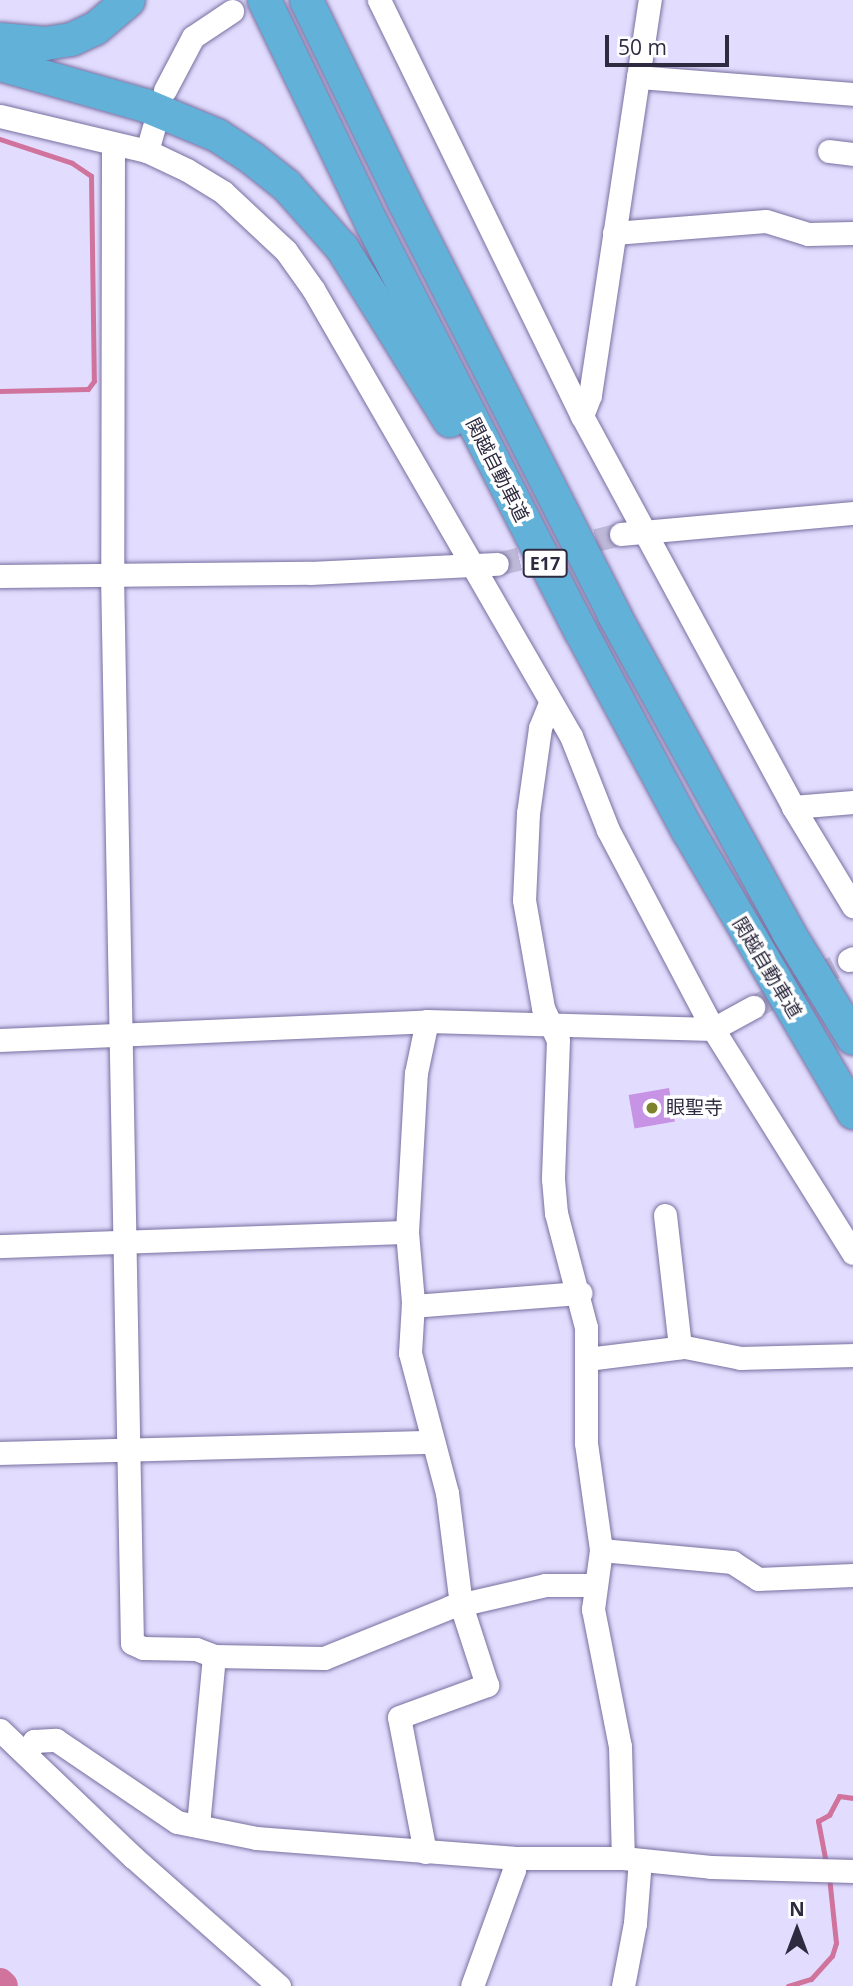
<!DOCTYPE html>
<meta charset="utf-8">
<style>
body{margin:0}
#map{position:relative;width:853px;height:1986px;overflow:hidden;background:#e2ddfe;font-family:"Open Sans","Noto Sans JP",sans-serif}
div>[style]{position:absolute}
.stream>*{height:5px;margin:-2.5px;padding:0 2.5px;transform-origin:2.5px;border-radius:2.5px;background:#d0739d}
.river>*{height:30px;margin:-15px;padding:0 15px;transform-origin:15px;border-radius:15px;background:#d0739d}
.building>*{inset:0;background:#c793e4;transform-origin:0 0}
.minor-tunnel>*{height:23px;margin-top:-11.5px;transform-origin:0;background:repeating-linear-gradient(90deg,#beb9d8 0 23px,transparent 0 34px)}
.roads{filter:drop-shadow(0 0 2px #796fa0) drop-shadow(0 0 2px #796fa0)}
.minor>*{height:23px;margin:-11.5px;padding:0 11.5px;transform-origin:11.5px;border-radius:11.5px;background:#fff}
.highway>*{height:33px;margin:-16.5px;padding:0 16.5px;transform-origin:16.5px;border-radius:16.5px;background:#62b1d9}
.dots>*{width:19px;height:19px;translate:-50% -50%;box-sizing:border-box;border:4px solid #fff;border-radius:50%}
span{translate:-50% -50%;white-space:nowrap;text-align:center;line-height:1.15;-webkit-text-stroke:7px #fff;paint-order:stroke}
.shield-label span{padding:2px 5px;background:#fff;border:2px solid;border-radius:5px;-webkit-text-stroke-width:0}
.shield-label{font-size:18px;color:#2e2a3f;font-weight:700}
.street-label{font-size:19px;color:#2e2a3f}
.poi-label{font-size:19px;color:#2e2a3f}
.left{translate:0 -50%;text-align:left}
.north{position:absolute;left:762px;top:1895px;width:70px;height:70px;-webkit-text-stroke:5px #fff;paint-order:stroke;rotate:0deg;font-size:19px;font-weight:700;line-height:28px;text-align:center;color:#2e2a3f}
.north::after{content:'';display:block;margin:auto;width:24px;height:32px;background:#2e2a3f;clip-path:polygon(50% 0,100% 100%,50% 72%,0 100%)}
.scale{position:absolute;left:605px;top:35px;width:124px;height:32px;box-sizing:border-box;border:4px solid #2e2a3f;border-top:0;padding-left:9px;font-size:21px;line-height:24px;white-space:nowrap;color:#2e2a3f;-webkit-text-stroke:5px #fff;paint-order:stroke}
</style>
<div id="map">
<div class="stream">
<div style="left:0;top:139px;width:76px;rotate:18.4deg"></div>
<div style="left:72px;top:163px;width:23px;rotate:34deg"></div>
<div style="left:91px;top:176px;width:205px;rotate:89.2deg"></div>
<div style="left:94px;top:381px;width:10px;rotate:127deg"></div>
<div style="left:88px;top:389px;width:88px;rotate:178.7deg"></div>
<div style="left:826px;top:1863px;width:43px;rotate:-100.8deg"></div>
<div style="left:818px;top:1821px;width:13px;rotate:-29deg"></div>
<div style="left:829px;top:1815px;width:21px;rotate:-62deg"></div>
<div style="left:839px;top:1796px;width:14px;rotate:8deg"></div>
<div style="left:788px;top:1986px;width:24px;rotate:-17deg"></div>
<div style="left:811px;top:1979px;width:31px;rotate:-48deg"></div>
<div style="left:832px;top:1956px;width:14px;rotate:-73deg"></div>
<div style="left:836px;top:1943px;width:67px;rotate:-96deg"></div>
</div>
<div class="river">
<div style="left:0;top:1983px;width:4px;rotate:45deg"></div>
</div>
<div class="building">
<div style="left:669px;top:1088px;width:34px;height:41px;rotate:80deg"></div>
</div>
<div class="minor-tunnel">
<div style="left:497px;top:564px;width:128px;rotate:-13.6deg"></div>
<div style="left:753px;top:1007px;width:107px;rotate:-26.1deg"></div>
</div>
<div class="roads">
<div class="minor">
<div style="left:379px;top:0;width:463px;rotate:64deg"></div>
<div style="left:582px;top:416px;width:444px;rotate:61.6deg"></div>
<div style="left:793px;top:807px;width:116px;rotate:58.8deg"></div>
<div style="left:638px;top:77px;width:216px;rotate:4.5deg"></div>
<div style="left:165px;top:90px;width:60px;rotate:-62.2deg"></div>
<div style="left:193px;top:37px;width:47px;rotate:-33.7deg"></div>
<div style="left:0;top:116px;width:151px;rotate:13.4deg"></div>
<div style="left:147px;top:151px;width:44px;rotate:25.4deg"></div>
<div style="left:187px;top:170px;width:42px;rotate:31.4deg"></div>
<div style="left:223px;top:192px;width:86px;rotate:43.1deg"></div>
<div style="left:286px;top:251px;width:47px;rotate:54.6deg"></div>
<div style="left:313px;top:289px;width:516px;rotate:60.01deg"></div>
<div style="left:571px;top:736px;width:101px;rotate:68.5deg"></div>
<div style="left:608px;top:830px;width:225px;rotate:62.2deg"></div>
<div style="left:713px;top:1029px;width:264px;rotate:58deg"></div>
<div style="left:113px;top:145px;width:429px;rotate:90.1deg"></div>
<div style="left:112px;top:574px;width:1069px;rotate:88.93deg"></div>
<div style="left:132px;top:1643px;width:12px;rotate:24deg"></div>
<div style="left:143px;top:1648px;width:53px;rotate:1.1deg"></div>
<div style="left:196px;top:1649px;width:19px;rotate:21deg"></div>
<div style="left:214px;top:1656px;width:170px;rotate:95.4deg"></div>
<div style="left:147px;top:151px;width:25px;rotate:-74deg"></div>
<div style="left:829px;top:151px;width:24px;rotate:7deg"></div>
<div style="left:614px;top:233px;width:152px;rotate:-4.5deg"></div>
<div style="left:766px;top:221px;width:44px;rotate:17.2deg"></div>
<div style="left:808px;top:234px;width:45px;rotate:-1.3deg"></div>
<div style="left:582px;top:416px;width:22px;rotate:-69deg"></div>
<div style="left:590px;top:395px;width:400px;rotate:-81.4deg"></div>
<div style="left:621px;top:534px;width:233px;rotate:-5.2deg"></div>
<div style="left:0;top:576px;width:310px;rotate:-0.6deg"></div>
<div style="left:310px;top:573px;width:187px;rotate:-2.8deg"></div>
<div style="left:550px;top:703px;width:27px;rotate:112deg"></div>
<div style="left:540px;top:728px;width:86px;rotate:98deg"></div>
<div style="left:528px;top:813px;width:87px;rotate:92.6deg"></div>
<div style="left:524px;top:900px;width:110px;rotate:80deg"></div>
<div style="left:543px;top:1008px;width:35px;rotate:65deg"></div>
<div style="left:558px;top:1040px;width:139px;rotate:92.1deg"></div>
<div style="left:553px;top:1179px;width:34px;rotate:85deg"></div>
<div style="left:556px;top:1213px;width:118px;rotate:75.3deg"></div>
<div style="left:586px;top:1327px;width:116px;rotate:90deg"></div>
<div style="left:586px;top:1443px;width:108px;rotate:82deg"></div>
<div style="left:601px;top:1550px;width:60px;rotate:97.7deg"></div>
<div style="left:593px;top:1609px;width:140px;rotate:78.9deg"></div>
<div style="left:620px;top:1746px;width:112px;rotate:88.5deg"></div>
<div style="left:793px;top:807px;width:60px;rotate:-4.8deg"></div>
<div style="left:849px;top:960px;width:4px;rotate:-27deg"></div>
<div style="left:0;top:1040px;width:427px;rotate:-2.5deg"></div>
<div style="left:427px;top:1021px;width:286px;rotate:1.6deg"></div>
<div style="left:713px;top:1029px;width:46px;rotate:-28.8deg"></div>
<div style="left:665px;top:1215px;width:133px;rotate:83.5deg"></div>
<div style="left:0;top:1246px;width:407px;rotate:-2deg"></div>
<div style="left:413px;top:1306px;width:168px;rotate:-4.5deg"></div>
<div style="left:587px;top:1359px;width:99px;rotate:-7deg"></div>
<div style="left:685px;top:1347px;width:57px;rotate:11.1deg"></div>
<div style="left:741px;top:1358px;width:112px;rotate:-1.5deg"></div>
<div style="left:0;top:1453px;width:432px;rotate:-1.5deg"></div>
<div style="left:601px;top:1550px;width:132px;rotate:5.2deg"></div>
<div style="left:732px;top:1562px;width:31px;rotate:33deg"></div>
<div style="left:758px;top:1579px;width:95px;rotate:-2.4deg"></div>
<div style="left:214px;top:1656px;width:110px;rotate:1deg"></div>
<div style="left:324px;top:1658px;width:136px;rotate:-22deg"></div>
<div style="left:450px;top:1607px;width:98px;rotate:-13deg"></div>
<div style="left:545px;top:1585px;width:49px"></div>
<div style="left:0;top:1730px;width:184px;rotate:43.7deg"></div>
<div style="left:133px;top:1857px;width:195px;rotate:41.5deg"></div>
<div style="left:27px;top:1753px;width:14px;rotate:-60deg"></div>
<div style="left:34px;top:1741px;width:22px;rotate:-3deg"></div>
<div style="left:56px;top:1740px;width:146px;rotate:34.1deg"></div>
<div style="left:177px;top:1822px;width:81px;rotate:11.4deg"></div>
<div style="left:256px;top:1838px;width:258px;rotate:4.4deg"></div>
<div style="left:513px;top:1858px;width:110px"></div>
<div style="left:623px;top:1858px;width:88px;rotate:5.8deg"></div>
<div style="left:711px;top:1867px;width:142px;rotate:1.6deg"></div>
<div style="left:425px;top:1852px;width:137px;rotate:-100.9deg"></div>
<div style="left:399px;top:1717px;width:94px;rotate:-20deg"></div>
<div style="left:487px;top:1685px;width:84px;rotate:-108deg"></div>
<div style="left:461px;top:1605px;width:113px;rotate:-97.1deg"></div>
<div style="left:447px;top:1493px;width:145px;rotate:-104.8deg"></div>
<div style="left:410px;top:1353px;width:51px;rotate:-86.6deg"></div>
<div style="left:413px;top:1302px;width:70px;rotate:-94.9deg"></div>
<div style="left:407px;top:1232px;width:159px;rotate:-86.8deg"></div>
<div style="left:416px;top:1073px;width:53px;rotate:-78.1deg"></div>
<div style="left:472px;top:1986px;width:123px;rotate:-70.1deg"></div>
<div style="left:514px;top:1870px;width:12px;rotate:-95deg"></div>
<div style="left:623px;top:1986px;width:64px;rotate:-79.2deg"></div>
<div style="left:635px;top:1923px;width:63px;rotate:-85.5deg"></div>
</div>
<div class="highway">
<div style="left:264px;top:0;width:249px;rotate:64.3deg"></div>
<div style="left:372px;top:224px;width:456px;rotate:62.9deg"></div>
<div style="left:580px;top:630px;width:228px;rotate:61.8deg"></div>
<div style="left:688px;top:831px;width:326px;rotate:59.6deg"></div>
<div style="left:306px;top:0;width:222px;rotate:64.1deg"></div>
<div style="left:403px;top:200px;width:466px;rotate:63deg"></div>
<div style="left:614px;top:615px;width:362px;rotate:61.2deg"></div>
<div style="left:788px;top:932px;width:124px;rotate:58.5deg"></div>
<div style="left:0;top:39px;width:45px;rotate:5.1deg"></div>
<div style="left:45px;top:43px;width:26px;rotate:-9deg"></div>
<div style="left:71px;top:39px;width:26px;rotate:-25deg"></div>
<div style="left:95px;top:28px;width:43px;rotate:-40.3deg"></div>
<div style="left:0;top:64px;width:151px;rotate:15.8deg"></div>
<div style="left:145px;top:105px;width:78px;rotate:22.6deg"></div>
<div style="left:217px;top:135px;width:42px;rotate:33.3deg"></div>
<div style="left:252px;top:158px;width:43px;rotate:38.5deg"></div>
<div style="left:286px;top:185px;width:84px;rotate:48.4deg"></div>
<div style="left:342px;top:248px;width:203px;rotate:58.1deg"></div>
</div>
</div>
<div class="dots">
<div style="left:652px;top:1108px;background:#7d832d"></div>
</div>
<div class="shield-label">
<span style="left:545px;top:563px">E17</span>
</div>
<div class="street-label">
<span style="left:497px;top:470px;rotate:63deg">関越自動車道</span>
<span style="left:767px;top:968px;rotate:59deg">関越自動車道</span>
</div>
<div class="poi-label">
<span class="left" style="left:666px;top:1108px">眼聖寺</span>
</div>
<div class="north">N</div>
<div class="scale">50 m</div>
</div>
